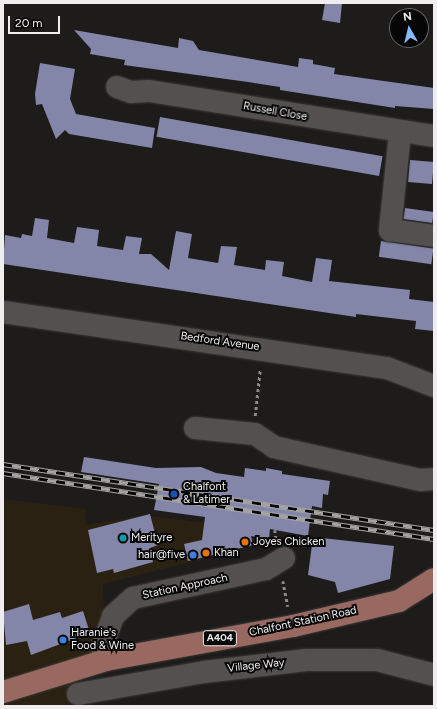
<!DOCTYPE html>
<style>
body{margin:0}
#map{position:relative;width:437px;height:709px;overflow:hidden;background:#1e1b1b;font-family:Figtree,sans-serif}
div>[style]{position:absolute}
.commercial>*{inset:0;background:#2b2112}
.building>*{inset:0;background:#8486a9;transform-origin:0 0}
.path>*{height:2.5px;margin-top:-1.25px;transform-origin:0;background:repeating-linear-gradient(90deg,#8b8989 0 3px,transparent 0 6px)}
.roads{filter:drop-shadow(0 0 1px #3b3939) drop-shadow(0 0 1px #3b3939)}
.minor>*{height:22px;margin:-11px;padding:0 11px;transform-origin:11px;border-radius:11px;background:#53504f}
.major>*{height:22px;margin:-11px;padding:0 11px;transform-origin:11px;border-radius:11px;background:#996961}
.rail>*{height:4.5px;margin-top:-2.25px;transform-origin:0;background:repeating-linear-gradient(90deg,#070606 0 9px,#a5a2a2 0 18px);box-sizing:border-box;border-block:1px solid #a5a2a2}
.dots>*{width:11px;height:11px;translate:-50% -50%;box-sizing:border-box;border:2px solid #070606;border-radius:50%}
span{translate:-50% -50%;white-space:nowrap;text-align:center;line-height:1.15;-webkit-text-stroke:4px #070606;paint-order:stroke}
.shield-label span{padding:1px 3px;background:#070606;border:1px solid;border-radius:3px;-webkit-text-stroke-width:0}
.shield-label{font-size:10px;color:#efeded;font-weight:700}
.street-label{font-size:11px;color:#efeded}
.poi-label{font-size:11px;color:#efeded}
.left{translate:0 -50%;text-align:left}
.right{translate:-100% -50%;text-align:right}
.frame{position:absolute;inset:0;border:4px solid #efeded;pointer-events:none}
.north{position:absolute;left:389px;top:8px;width:40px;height:40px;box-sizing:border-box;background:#070606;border:1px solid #646262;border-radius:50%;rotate:352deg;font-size:11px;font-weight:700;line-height:16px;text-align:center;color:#efeded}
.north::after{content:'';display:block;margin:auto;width:14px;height:18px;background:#85bbfb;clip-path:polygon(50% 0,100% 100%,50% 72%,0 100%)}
.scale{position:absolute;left:8px;top:16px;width:52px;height:18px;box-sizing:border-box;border:2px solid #efeded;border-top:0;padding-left:5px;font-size:12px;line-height:14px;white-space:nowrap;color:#efeded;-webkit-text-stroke:3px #070606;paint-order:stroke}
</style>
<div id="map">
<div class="commercial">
<div style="clip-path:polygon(3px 499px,85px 509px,86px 525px,143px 515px,249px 528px,254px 546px,103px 584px,105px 636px,102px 647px,70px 670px,83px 706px,3px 706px)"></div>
</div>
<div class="building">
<div style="clip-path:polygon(325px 3px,342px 3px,340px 23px,322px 20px)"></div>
<div style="clip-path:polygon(74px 30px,178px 48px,179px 38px,193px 41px,199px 50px,298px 67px,299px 58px,313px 60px,313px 64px,335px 68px,334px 74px,434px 88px,434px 109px,395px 106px,395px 108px,280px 90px,280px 87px,248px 82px,124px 65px,125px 60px,90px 54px,91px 49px)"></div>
<div style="clip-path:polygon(40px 63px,75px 69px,70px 99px,76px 114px,155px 128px,152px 148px,69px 134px,65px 130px,56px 139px,42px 104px,36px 105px,35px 94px)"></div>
<div style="left:160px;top:117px;width:226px;height:20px;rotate:10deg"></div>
<div style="left:410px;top:160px;width:24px;height:22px;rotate:5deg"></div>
<div style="left:405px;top:208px;width:29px;height:11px;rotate:8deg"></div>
<div style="clip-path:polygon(35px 218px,49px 220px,47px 238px,74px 243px,77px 227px,99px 230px,97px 246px,123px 250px,126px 236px,142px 238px,139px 254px,151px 254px,169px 270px,176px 231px,192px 234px,188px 258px,218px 263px,221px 246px,237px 247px,234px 265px,265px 270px,266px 260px,284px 262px,282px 276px,312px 282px,316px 258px,332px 260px,329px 281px,410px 290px,409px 299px,434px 302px,434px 331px,415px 329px,416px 321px,356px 314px,356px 317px,3px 264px,5px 235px,21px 238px,22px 234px,32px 236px)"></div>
<div style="left:381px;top:241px;width:53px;height:16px;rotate:8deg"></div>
<div style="clip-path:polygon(84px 457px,156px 468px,201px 467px,216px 473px,244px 477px,245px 468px,266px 471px,266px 468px,282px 471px,282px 474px,330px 481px,328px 495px,323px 494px,322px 508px,312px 506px,308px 536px,270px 529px,269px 539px,251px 536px,253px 545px,188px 561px,184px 544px,202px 540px,205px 517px,154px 510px,159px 484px,81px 472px)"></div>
<div style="clip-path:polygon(150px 514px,158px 545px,150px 548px,153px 562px,114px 573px,113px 569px,97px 573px,88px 530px)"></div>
<div style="clip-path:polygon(313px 537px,394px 546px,390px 579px,338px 593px,335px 582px,308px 575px)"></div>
<div style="clip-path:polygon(29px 604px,33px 620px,60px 612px,62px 618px,83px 611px,90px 633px,31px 655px,27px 641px,6px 645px,3px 612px)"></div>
</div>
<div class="path">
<div style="left:255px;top:416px;width:47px;rotate:-83.9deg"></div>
<div style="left:275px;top:530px;width:10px;rotate:84deg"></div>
<div style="left:283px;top:581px;width:26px;rotate:79deg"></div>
</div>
<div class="roads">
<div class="minor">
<div style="left:117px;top:87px;width:15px;rotate:20deg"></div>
<div style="left:131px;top:92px;width:18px;rotate:-3deg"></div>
<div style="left:149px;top:91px;width:289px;rotate:9deg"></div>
<div style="left:400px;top:133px;width:98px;rotate:95.9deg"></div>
<div style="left:390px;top:230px;width:44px;rotate:7.8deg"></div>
<div style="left:3px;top:312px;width:388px;rotate:8.3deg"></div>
<div style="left:387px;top:368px;width:50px;rotate:21deg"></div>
<div style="left:195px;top:428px;width:60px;rotate:5.7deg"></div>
<div style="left:255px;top:434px;width:23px;rotate:34deg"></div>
<div style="left:274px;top:447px;width:151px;rotate:12.7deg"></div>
<div style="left:421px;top:480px;width:13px;rotate:-4deg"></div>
<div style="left:106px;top:660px;width:14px;rotate:-107deg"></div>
<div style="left:102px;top:647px;width:33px;rotate:-70deg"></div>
<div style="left:113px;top:616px;width:27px;rotate:-42deg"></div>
<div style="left:133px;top:598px;width:136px;rotate:-12.3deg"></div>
<div style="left:266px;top:569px;width:21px;rotate:-31deg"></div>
<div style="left:78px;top:694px;width:128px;rotate:-9.9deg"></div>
<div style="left:204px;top:672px;width:103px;rotate:-6.7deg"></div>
<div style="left:306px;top:660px;width:71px"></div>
<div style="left:377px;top:660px;width:59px;rotate:14.7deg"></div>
</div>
<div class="major">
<div style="left:3px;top:692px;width:108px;rotate:-17.3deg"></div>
<div style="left:106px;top:660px;width:190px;rotate:-10.3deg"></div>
<div style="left:293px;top:626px;width:109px;rotate:-13.3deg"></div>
<div style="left:399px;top:601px;width:41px;rotate:-32.2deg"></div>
</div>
</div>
<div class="rail">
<div style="left:3px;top:464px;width:436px;rotate:8.7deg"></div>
<div style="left:3px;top:473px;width:436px;rotate:8.7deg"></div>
</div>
<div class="dots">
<div style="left:174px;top:494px;background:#1a4fb4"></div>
<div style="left:123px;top:538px;background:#0f9aa8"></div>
<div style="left:245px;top:542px;background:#e8710a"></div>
<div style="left:206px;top:553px;background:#e8710a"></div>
<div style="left:193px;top:555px;background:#3f7fe0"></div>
<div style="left:63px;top:640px;background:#3f7fe0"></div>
</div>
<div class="shield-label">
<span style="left:220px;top:638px">A404</span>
</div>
<div class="street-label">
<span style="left:275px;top:112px;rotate:10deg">Russell Close</span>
<span style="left:220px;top:342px;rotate:8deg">Bedford Avenue</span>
<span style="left:185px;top:587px;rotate:-12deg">Station Approach</span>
<span style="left:303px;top:622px;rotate:-12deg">Chalfont Station Road</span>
<span style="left:256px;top:666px;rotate:-6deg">Village Way</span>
</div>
<div class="poi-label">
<span class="left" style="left:183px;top:494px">Chalfont<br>&amp; Latimer</span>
<span class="left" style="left:131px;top:538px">Merityre</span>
<span class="left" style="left:253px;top:542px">Joyes Chicken</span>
<span class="left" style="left:214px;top:553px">Khan</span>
<span class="right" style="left:185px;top:555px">hair@five</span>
<span class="left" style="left:71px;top:640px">Haranie's<br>Food &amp; Wine</span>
</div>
<div class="frame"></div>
<div class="north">N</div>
<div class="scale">20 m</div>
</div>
